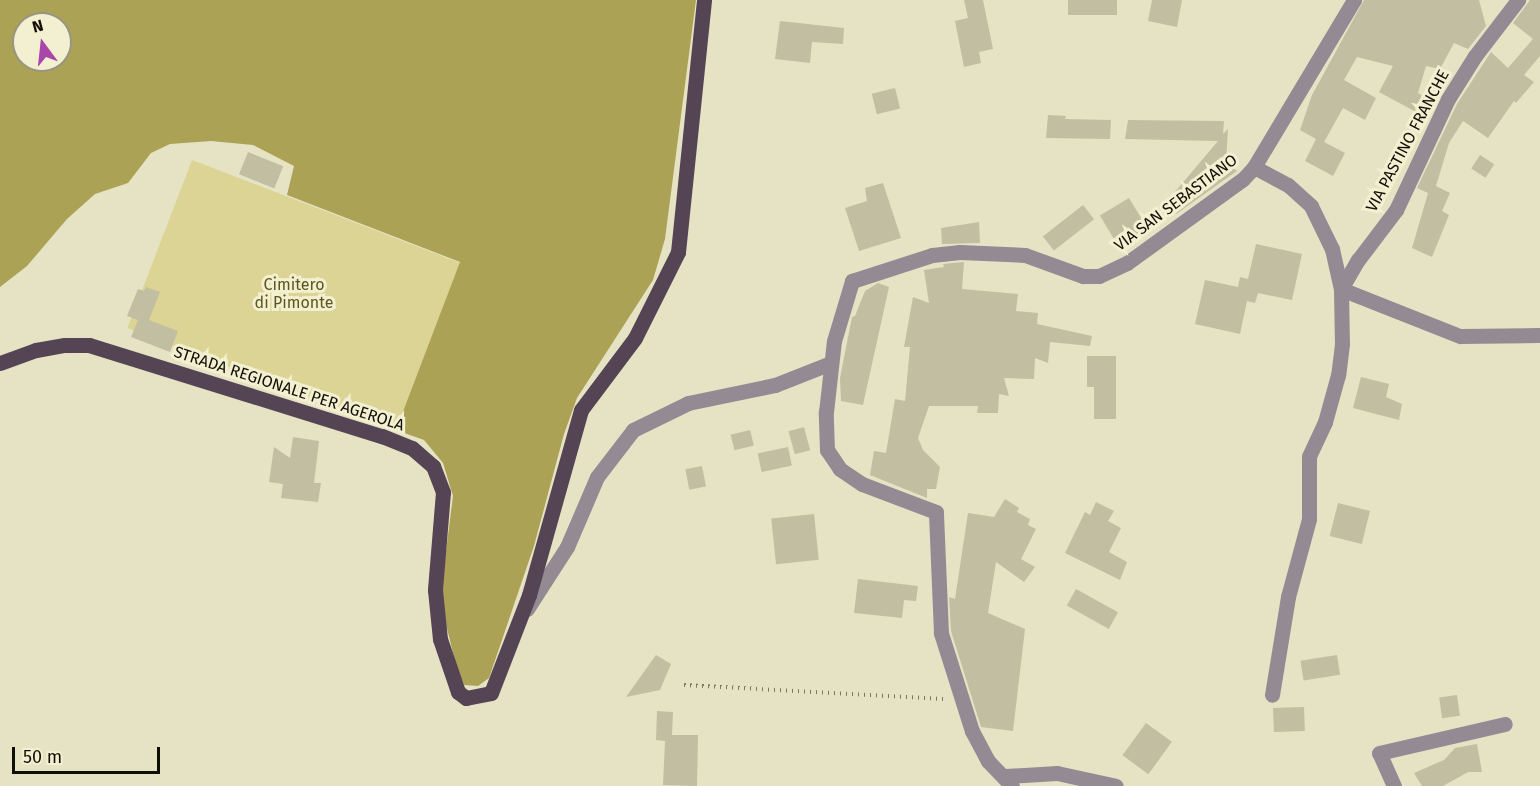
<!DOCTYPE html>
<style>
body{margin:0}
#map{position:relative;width:1540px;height:786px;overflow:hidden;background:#e6e3c5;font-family:"Fira Sans",sans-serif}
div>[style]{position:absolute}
.green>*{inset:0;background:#dcd494;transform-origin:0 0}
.forest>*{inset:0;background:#aba255}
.building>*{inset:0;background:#c1bea1;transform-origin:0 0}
.path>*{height:4px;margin-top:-2px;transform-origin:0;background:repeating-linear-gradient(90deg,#7a7864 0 1.5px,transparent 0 6px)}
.minor>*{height:15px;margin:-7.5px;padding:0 7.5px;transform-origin:7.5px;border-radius:7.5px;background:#948a93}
.major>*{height:15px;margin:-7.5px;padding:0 7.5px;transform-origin:7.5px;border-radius:7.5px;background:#554454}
span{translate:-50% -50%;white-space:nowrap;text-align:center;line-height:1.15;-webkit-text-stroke:6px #f3f0d2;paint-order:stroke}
.street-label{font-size:16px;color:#100f05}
.park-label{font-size:16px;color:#5c561c}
.north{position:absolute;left:12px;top:12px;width:60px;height:60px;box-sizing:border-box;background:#f3f0d2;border:2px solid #989680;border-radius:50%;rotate:345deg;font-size:16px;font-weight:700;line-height:24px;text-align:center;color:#100f05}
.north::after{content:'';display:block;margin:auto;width:21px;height:27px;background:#aa45aa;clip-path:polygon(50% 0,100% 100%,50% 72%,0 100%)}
.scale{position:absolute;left:12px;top:747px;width:148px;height:27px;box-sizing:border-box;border:3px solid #100f05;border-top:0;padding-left:8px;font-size:18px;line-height:21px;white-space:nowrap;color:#100f05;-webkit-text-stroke:4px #f3f0d2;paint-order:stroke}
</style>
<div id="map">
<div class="green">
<div style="left:192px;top:160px;width:288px;height:180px;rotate:21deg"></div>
</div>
<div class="forest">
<div style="clip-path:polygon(evenodd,0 0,696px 0,665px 239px,653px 280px,577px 398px,564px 434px,534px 546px,489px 678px,478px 686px,464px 685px,456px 665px,442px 608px,443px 575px,453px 496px,443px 463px,424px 440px,396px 430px,460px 262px,287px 195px,294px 166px,253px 145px,211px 141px,170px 144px,151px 153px,128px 183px,95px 194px,67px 219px,27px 266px,0 287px,0 0,24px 24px,60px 24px,60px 60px,24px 60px,24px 24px)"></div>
</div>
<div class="building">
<div style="clip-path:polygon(964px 0,983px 0,993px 49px,979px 52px,981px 63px,964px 67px,955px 21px,968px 18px)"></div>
<div style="left:1068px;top:0;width:49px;height:15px"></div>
<div style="clip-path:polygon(1152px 0,1182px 0,1177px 27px,1148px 21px)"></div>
<div style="clip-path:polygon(1364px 0,1479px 0,1486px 26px,1468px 49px,1454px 43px,1440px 69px,1426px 66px,1418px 93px,1424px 97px,1416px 112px,1379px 92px,1393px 66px,1357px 57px,1344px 80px,1376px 98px,1365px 120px,1343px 108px,1324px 142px,1345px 153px,1333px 176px,1305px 161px,1316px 139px,1300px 130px,1312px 95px)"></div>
<div style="clip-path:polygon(1530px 0,1540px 0,1540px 56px,1524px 75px,1534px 82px,1516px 103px,1514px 101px,1488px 138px,1463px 121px,1449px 143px,1436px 186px,1450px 193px,1442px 211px,1449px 215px,1432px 257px,1412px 248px,1428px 193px,1417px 188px,1457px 104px,1491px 52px,1508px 68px,1533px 39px,1513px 23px)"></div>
<div style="clip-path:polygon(780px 21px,844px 28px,843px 44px,812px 42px,810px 63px,775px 59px)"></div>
<div style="left:895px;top:88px;width:21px;height:24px;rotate:76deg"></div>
<div style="clip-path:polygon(1048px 115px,1066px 116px,1065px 119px,1111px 120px,1110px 139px,1046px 138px)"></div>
<div style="clip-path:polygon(1128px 120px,1224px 121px,1223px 134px,1228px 129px,1226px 162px,1237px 171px,1176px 214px,1164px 205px,1218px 141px,1125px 139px)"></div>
<div style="left:248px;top:152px;width:38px;height:24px;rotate:22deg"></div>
<div style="left:1480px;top:155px;width:17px;height:16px;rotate:33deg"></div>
<div style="clip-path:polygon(883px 183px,901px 238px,859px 251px,845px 208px,867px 201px,865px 188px)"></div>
<div style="left:1129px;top:198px;width:35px;height:34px;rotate:59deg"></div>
<div style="left:1083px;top:205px;width:18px;height:51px;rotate:52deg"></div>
<div style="clip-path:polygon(979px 222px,980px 243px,942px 244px,941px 228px)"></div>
<div style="clip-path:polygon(1256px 244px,1302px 254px,1292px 300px,1258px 293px,1255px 303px,1247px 301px,1240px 334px,1195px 324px,1205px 280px,1238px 287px,1240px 277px,1248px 279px)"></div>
<div style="clip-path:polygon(964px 262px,962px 289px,1018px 294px,1016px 311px,1038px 313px,1037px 324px,1092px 336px,1090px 346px,1050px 342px,1048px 363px,1035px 358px,1034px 379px,1004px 378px,1009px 396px,999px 394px,998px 413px,977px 413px,978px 406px,929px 406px,918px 438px,923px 450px,940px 467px,936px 489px,927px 489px,927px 498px,870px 475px,874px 451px,886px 453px,895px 399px,905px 401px,910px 347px,904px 347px,913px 297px,929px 303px,924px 270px,944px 267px,943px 264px)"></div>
<div style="clip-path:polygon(878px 283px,889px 287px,863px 405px,841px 401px,840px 378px,852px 317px,855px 316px,865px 291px)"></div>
<div style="clip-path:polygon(146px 287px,160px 292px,149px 320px,178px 331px,170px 352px,131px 337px,138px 320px,127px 316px,138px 289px,144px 291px)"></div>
<div style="clip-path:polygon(1087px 356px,1116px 356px,1116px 419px,1094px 419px,1094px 387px,1087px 387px)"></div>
<div style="clip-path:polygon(1361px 377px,1389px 384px,1386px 397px,1402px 404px,1399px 420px,1353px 408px)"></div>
<div style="left:804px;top:427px;width:24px;height:16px;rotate:75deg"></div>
<div style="left:750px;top:430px;width:16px;height:20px;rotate:76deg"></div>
<div style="clip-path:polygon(293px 437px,319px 441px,314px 483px,321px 483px,318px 502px,281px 498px,283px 484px,269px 482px,274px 447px,290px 458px)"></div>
<div style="left:788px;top:447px;width:19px;height:31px;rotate:78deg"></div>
<div style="left:702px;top:466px;width:21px;height:17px;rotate:79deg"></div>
<div style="clip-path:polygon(1005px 499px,1019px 508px,1017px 512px,1030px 519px,1028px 525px,1036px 529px,1021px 559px,1035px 567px,1024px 582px,996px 562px,988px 613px,1025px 629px,1013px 731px,981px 727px,951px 631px,949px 597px,955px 599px,968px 513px,994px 517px)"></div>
<div style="clip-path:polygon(1096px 502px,1114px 511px,1108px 521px,1121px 528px,1109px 552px,1127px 562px,1120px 580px,1065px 553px,1085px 512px,1090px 515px)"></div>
<div style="left:1338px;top:503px;width:33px;height:34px;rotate:14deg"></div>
<div style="left:814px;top:514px;width:46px;height:43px;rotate:84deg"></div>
<div style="clip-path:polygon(858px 579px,918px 586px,916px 601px,904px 600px,902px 618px,854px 613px)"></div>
<div style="left:1076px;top:589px;width:48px;height:19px;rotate:29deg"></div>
<div style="clip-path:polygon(656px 655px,671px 664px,660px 690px,626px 697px)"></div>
<div style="left:1337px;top:655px;width:20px;height:37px;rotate:81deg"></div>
<div style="left:1457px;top:695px;width:21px;height:18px;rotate:82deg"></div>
<div style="left:1304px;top:707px;width:24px;height:31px;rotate:88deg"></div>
<div style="clip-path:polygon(657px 711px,673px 712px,672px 735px,698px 735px,697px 786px,663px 785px,665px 741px,656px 740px)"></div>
<div style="left:1146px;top:723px;width:32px;height:40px;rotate:36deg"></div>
<div style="clip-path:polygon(1477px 744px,1482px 772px,1468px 772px,1443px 786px,1422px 786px,1414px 773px,1444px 760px,1455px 748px)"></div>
</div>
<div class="path">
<div style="left:684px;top:685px;width:260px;rotate:3.1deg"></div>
</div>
<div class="minor">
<div style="left:1254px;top:167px;width:38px;rotate:28deg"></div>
<div style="left:1288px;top:185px;width:31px;rotate:42deg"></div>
<div style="left:1311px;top:206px;width:48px;rotate:64deg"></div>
<div style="left:1332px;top:249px;width:41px;rotate:77.3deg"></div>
<div style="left:1341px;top:289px;width:55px;rotate:89deg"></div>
<div style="left:1342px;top:344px;width:31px;rotate:97deg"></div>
<div style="left:1338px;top:375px;width:49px;rotate:105.5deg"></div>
<div style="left:1325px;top:422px;width:38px;rotate:115deg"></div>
<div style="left:1309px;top:457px;width:62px;rotate:90deg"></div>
<div style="left:1309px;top:519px;width:81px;rotate:105.1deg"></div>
<div style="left:1288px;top:597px;width:99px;rotate:99.3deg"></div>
<div style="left:1341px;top:289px;width:34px;rotate:-60deg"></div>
<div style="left:1358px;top:260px;width:63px;rotate:-52.8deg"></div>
<div style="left:1396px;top:210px;width:123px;rotate:-64.9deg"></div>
<div style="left:1448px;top:99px;width:51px;rotate:-57.9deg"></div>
<div style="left:1475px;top:56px;width:71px;rotate:-52.5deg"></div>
<div style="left:1341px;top:289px;width:128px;rotate:21.6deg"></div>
<div style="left:1460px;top:336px;width:80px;rotate:-0.7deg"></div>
<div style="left:527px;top:609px;width:74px;rotate:-57.2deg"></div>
<div style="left:567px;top:547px;width:76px;rotate:-66.8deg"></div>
<div style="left:597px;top:477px;width:59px;rotate:-52.5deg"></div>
<div style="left:633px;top:430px;width:61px;rotate:-26.1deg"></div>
<div style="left:688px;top:403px;width:89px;rotate:-11.7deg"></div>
<div style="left:775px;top:385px;width:60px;rotate:-21.4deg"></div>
<div style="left:1005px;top:776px;width:52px;rotate:-3.3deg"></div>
<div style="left:1057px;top:773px;width:60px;rotate:12.4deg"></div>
<div style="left:1012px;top:786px;width:35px;rotate:-134deg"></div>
<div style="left:988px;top:761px;width:34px;rotate:-118deg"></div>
<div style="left:972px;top:731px;width:103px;rotate:-107.6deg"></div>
<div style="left:941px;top:633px;width:121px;rotate:-92.4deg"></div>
<div style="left:936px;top:512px;width:79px;rotate:-159.3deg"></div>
<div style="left:862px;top:484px;width:27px;rotate:-146deg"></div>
<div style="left:840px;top:469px;width:23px;rotate:-124deg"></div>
<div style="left:827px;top:450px;width:38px;rotate:-92deg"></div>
<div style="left:826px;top:412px;width:71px;rotate:-83.6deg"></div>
<div style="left:834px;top:341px;width:63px;rotate:-73.3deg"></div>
<div style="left:852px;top:281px;width:84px;rotate:-18deg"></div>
<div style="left:932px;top:255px;width:28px;rotate:-6deg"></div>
<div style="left:960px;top:252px;width:65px;rotate:2.6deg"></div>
<div style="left:1025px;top:255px;width:62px;rotate:19.9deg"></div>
<div style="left:1083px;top:276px;width:16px"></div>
<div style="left:1099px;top:276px;width:31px;rotate:-25deg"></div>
<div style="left:1127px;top:263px;width:143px;rotate:-35.9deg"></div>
<div style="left:1243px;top:179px;width:16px;rotate:-47deg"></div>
<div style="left:1254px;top:167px;width:195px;rotate:-59.1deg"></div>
<div style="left:1394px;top:786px;width:36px;rotate:-114deg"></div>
<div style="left:1379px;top:753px;width:129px;rotate:-13deg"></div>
</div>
<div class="major">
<div style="left:0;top:363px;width:38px;rotate:-20deg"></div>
<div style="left:36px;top:350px;width:29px;rotate:-10deg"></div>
<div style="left:65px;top:345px;width:24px"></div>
<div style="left:89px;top:345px;width:307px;rotate:17.3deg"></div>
<div style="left:382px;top:436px;width:32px;rotate:22deg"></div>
<div style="left:412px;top:448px;width:28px;rotate:41deg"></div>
<div style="left:433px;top:466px;width:28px;rotate:69deg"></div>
<div style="left:443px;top:492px;width:98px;rotate:94.7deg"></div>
<div style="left:435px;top:590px;width:49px;rotate:84.2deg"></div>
<div style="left:440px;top:639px;width:56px;rotate:71.2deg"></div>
<div style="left:458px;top:692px;width:10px;rotate:37deg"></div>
<div style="left:466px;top:698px;width:25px;rotate:-11deg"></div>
<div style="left:491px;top:693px;width:105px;rotate:-68.8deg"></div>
<div style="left:529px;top:595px;width:192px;rotate:-74.3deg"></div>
<div style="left:581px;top:410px;width:90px;rotate:-53.1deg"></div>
<div style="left:635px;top:338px;width:96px;rotate:-63.4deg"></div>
<div style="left:678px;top:252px;width:253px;rotate:-84.1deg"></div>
</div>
<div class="street-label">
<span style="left:1408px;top:141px;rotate:-62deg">VIA PASTINO FRANCHE</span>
<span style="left:1176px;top:203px;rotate:-37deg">VIA SAN SEBASTIANO</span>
<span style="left:289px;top:389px;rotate:18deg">STRADA REGIONALE PER AGEROLA</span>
</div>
<div class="park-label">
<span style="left:294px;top:294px">Cimitero<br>di Pimonte</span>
</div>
<div class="north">N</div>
<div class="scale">50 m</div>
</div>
